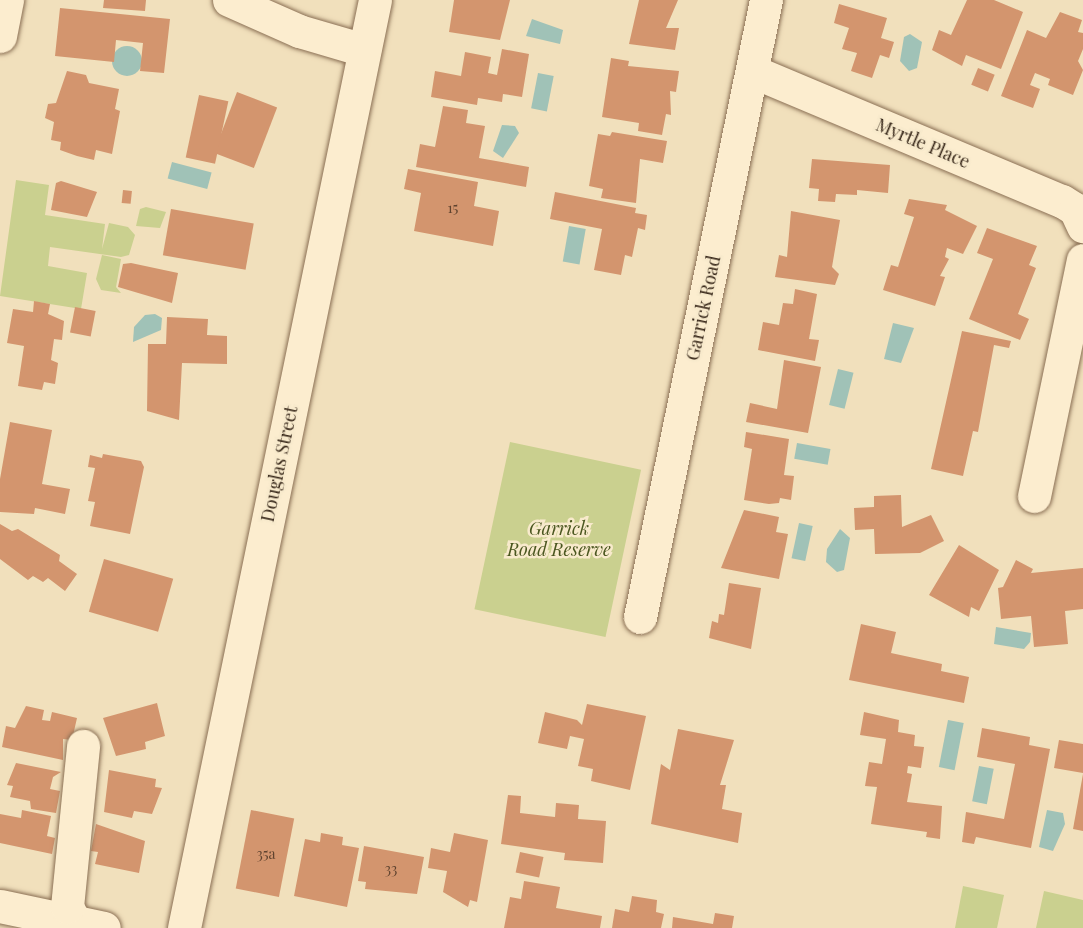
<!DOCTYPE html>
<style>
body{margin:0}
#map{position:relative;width:1083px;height:928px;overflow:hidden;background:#f1e0bc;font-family:"Playfair Display",serif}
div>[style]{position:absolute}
.green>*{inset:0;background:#cad08f;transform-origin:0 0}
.water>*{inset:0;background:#a0c2b7;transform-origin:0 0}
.round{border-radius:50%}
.building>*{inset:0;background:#d3956e;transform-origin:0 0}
.roads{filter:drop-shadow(0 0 2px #8a6f54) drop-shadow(0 0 2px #8a6f54)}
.minor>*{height:33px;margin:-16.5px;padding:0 16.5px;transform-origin:16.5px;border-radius:16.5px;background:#fcedcf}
span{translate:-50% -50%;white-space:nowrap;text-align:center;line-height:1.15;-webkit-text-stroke:5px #f8eacc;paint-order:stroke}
.number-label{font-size:14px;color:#5f432f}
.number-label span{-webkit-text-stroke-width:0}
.street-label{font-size:18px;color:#38281a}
.park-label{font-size:18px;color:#4a561f;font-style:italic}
</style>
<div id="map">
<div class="green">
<div style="clip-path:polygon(16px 180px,49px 185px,45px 215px,105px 224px,102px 249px,109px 223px,128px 227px,135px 235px,129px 255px,121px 257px,50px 247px,48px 266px,87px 273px,81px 309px,0 296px)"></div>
<div style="clip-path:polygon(146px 207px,166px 212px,160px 228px,136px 226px,140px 209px)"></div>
<div style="clip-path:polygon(102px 255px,121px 259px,116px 287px,121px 293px,101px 290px,96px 279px)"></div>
<div style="left:510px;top:442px;width:134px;height:171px;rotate:12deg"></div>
<div style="clip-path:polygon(963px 886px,1004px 895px,997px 928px,955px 928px)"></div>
<div style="clip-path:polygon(1044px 891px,1083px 900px,1083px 928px,1036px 928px)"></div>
</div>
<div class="water">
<div style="clip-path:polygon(532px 19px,563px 30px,560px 44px,526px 36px)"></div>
<div style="clip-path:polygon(910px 34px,922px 42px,917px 68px,909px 71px,900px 61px,904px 37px)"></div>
<div class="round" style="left:112px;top:46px;width:30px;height:30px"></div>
<div style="left:538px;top:73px;width:16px;height:36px;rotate:11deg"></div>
<div style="clip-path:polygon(502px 125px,515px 126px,519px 133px,503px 158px,493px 151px)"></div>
<div style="left:172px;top:162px;width:41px;height:17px;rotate:15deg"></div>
<div style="left:569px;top:226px;width:17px;height:36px;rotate:10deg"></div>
<div style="clip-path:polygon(155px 314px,162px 318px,161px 330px,133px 342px,134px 327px,145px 315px)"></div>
<div style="clip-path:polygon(893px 323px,914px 328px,901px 363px,884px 359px)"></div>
<div style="left:838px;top:369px;width:16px;height:37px;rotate:14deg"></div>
<div style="left:797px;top:443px;width:34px;height:16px;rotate:10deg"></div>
<div style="left:799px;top:523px;width:14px;height:36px;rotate:12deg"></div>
<div style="clip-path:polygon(840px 529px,850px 538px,844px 570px,837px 572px,826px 562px,827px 549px)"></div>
<div style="clip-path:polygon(996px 627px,1031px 633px,1030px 642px,1024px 649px,994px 644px)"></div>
<div style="left:948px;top:720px;width:16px;height:48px;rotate:11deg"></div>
<div style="left:979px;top:766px;width:15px;height:36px;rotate:11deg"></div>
<div style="clip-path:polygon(1047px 810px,1063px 813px,1065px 824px,1053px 851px,1039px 847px)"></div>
</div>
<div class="building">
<div style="clip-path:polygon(104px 0,146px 0,145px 11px,103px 8px)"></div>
<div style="clip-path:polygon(454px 0,510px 0,500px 40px,449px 32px)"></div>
<div style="clip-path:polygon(639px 0,678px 0,666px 28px,679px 28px,675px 50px,629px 44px)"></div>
<div style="clip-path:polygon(967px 0,994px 0,1023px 12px,1001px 69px,966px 55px,962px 66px,932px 50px,939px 30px,951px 35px)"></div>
<div style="clip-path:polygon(839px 4px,887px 18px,881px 38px,894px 42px,889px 58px,880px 55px,872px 78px,851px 71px,857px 53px,842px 49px,849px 28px,834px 23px)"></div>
<div style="clip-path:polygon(60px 8px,170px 19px,164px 73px,140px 71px,143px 43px,116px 40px,114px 62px,55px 56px)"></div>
<div style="clip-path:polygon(1060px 12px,1082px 20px,1078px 32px,1083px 33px,1083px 49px,1078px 61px,1083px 70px,1073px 95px,1048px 85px,1050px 79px,1035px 73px,1030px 85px,1040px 89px,1033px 108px,1001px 96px,1027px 30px,1046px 38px)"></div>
<div style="clip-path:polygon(502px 49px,529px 54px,522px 97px,503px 94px,502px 102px,478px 98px,477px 105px,431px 97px,435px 71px,461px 76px,465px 52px,491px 57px,488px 73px,497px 75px)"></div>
<div style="clip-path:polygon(611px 58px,629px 61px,628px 66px,679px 71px,676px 92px,670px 91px,671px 115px,666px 114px,662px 135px,638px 131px,639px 123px,602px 117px)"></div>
<div style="left:978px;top:68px;width:18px;height:18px;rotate:22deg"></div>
<div style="clip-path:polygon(67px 71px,86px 75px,89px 83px,119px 89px,115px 109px,120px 111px,112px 154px,96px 150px,94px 160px,77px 156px,60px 150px,61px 142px,51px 140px,54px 122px,45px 118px,48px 104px,56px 103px)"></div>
<div style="left:237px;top:92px;width:43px;height:65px;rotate:21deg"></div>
<div style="left:199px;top:95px;width:30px;height:64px;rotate:12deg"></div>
<div style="clip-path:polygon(443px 106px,468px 110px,466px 123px,485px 126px,479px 158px,529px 167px,526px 187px,416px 167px,420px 144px,435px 147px)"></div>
<div style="clip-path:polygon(612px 132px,667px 141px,663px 163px,640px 159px,636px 203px,601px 198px,603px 189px,589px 186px,598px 134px,610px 136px)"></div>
<div style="clip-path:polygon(812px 159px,890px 165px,888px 193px,857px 190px,857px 195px,836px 194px,835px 202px,818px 201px,819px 189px,809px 188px)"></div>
<div style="clip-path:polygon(408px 169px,478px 182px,474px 206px,499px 211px,493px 246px,414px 231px,421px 193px,404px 189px)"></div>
<div style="clip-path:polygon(61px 181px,97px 192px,87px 217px,51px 210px,56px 183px)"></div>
<div style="left:123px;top:190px;width:9px;height:13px;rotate:6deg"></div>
<div style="clip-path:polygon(555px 192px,636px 208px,635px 213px,647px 215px,645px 230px,638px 228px,632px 257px,625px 255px,621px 275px,594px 270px,602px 229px,550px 219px)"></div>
<div style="clip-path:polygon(909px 199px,947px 205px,945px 210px,977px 226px,963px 254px,947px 248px,945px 257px,949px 259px,940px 276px,945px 277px,935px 306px,883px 290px,891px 265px,898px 267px,914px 217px,904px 214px)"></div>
<div style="left:171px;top:209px;width:84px;height:47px;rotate:10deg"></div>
<div style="clip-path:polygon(791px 211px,840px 220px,832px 267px,839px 274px,835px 285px,775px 277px,779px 255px,787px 257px)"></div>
<div style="clip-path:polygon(987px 228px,1037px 246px,1029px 265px,1036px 268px,1018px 314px,1029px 319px,1020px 340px,969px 319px,993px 259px,977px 253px)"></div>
<div style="clip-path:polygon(131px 263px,178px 273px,172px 303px,118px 287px,123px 264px)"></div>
<div style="clip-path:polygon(795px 289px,817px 294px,809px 339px,819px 340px,815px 361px,758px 350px,763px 322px,779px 325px,783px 303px,793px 304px)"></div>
<div style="clip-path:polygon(34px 301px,50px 304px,48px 314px,64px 321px,62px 340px,54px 339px,51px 360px,58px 363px,55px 384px,44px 382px,42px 390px,18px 386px,24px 346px,7px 343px,13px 309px,33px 312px)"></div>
<div style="left:75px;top:307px;width:21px;height:26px;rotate:11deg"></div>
<div style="clip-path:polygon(167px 317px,208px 319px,207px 335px,227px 336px,227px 364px,182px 363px,179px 420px,147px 411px,148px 344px,166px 344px)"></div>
<div style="clip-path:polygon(962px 331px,1011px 341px,1009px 348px,994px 345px,978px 432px,973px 431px,963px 476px,931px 469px)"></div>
<div style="clip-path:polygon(784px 360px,821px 367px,808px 433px,746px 422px,750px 403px,777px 409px)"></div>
<div style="clip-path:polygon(10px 422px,52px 430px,42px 484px,70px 489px,65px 514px,35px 508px,34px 514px,0 512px,0 479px)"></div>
<div style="clip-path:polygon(746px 432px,789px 439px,784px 475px,794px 476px,791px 500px,780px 498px,779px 503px,769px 504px,744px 500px,752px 449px,744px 447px)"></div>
<div style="clip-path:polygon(103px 454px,141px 461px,144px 467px,130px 534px,90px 526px,95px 502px,88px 501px,95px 468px,88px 467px,90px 455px,102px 458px)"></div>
<div style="clip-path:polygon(901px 495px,902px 527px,931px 515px,944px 541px,920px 553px,875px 554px,874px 529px,855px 530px,854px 508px,874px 507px,874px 496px)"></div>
<div style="clip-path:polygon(744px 510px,779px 517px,776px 532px,788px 534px,779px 579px,721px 568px)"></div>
<div style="clip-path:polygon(0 524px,12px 531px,18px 529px,60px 555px,59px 561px,77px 574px,65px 591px,48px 578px,43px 582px,33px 576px,28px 580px,0 559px)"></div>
<div style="clip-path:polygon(959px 545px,999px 570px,979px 611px,971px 607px,969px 617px,929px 595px)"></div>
<div style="left:104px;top:559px;width:72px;height:55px;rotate:16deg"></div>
<div style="clip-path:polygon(1016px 560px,1033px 569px,1031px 573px,1083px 568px,1083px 609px,1065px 611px,1068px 644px,1034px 647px,1031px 616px,1001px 619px,998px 588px,1003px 587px)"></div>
<div style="clip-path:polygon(729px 583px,761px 588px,751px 649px,709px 638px,712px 621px,718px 623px,719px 614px,724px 615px)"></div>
<div style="clip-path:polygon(861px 624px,896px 632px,891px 653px,942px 664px,941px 671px,969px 677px,964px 703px,849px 680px)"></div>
<div style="clip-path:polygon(157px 703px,165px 736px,145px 742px,146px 749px,116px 756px,103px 718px)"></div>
<div style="clip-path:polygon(587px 704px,646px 716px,630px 790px,591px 781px,593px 769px,578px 766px,584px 739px,570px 736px,567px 749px,538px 743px,545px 712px,577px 720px,582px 725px)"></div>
<div style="clip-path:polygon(26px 706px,44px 710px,42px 720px,50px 721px,52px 712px,77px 718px,72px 740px,63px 739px,63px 760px,2px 747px,6px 726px,15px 728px)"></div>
<div style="clip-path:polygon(864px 712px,899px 720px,898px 732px,915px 735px,914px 746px,924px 747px,921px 768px,908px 766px,907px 773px,912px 774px,907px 802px,942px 806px,940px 839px,926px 837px,927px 832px,871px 824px,877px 787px,865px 786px,869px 762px,882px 764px,886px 739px,860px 735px)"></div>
<div style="clip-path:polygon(982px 728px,1030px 737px,1029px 745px,1050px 749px,1031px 848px,976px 837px,974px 844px,962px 842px,966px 812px,1004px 819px,1015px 764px,977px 757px)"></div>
<div style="clip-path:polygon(678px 729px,734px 740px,720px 785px,726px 785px,722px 809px,742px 813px,738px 843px,651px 824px,661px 764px,670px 770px)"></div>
<div style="clip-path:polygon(1059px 740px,1083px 744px,1083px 773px,1054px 768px)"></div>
<div style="clip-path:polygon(16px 763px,61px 772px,53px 777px,50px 789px,60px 791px,56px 813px,31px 809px,30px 801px,10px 797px,13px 786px,7px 785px)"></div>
<div style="clip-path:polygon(109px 770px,156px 779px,155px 787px,162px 788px,152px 814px,134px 811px,132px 818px,104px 812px)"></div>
<div style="clip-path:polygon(1083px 774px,1083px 831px,1073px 829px)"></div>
<div style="clip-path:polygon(508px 795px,521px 796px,520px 813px,555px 817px,556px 803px,579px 805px,578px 819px,606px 821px,603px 863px,564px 860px,565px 853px,501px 844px)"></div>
<div style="clip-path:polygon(22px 810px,51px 816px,47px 836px,55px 838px,52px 854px,0 843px,0 814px,21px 818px)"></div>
<div style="left:251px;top:810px;width:44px;height:80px;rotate:11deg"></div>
<div style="clip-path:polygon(96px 824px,145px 841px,139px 873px,95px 864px,98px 852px,91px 851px)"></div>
<div style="clip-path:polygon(321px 833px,343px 837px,342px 845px,359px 848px,347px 907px,294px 896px,305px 839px,320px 842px)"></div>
<div style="clip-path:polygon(454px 833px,488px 840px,477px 902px,470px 900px,468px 907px,443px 892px,447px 871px,428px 868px,431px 848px,450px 852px)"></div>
<div style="clip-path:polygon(364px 846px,424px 857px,417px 894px,365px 889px,366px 882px,358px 881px)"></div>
<div style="left:520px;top:852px;width:24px;height:21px;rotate:12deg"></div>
<div style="clip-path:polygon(524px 881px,560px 887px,556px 908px,602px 916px,600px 928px,504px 928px,510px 897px,521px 899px)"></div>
<div style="clip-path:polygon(632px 896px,657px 900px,656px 912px,664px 914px,661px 928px,612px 928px,615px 909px,629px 912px)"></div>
<div style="clip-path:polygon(715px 913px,734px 916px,732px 928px,672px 928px,673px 917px,713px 924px)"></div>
</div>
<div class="roads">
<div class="minor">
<div style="left:229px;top:0;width:77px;rotate:23.9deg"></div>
<div style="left:299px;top:31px;width:68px;rotate:16.3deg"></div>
<div style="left:0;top:36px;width:37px;rotate:-79deg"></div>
<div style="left:752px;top:71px;width:336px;rotate:22.8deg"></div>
<div style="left:1062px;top:201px;width:15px;rotate:32deg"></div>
<div style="left:1075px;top:209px;width:19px;rotate:65deg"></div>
<div style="left:1034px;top:496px;width:241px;rotate:-78.3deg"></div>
<div style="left:640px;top:617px;width:630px;rotate:-78.46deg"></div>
<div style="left:0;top:906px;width:106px;rotate:11.9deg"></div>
<div style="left:75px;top:922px;width:17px;rotate:-118deg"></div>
<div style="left:67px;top:907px;width:162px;rotate:-84.3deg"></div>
<div style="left:184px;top:928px;width:947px;rotate:-78.37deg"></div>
</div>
</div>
<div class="number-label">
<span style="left:453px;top:208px">15</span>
<span style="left:266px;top:854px">35a</span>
<span style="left:391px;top:869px">33</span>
</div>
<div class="street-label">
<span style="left:923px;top:143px;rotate:23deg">Myrtle Place</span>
<span style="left:703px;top:308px;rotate:-78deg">Garrick Road</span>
<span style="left:279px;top:464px;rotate:-78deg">Douglas Street</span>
</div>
<div class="park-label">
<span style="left:559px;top:539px">Garrick<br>Road Reserve</span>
</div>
</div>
